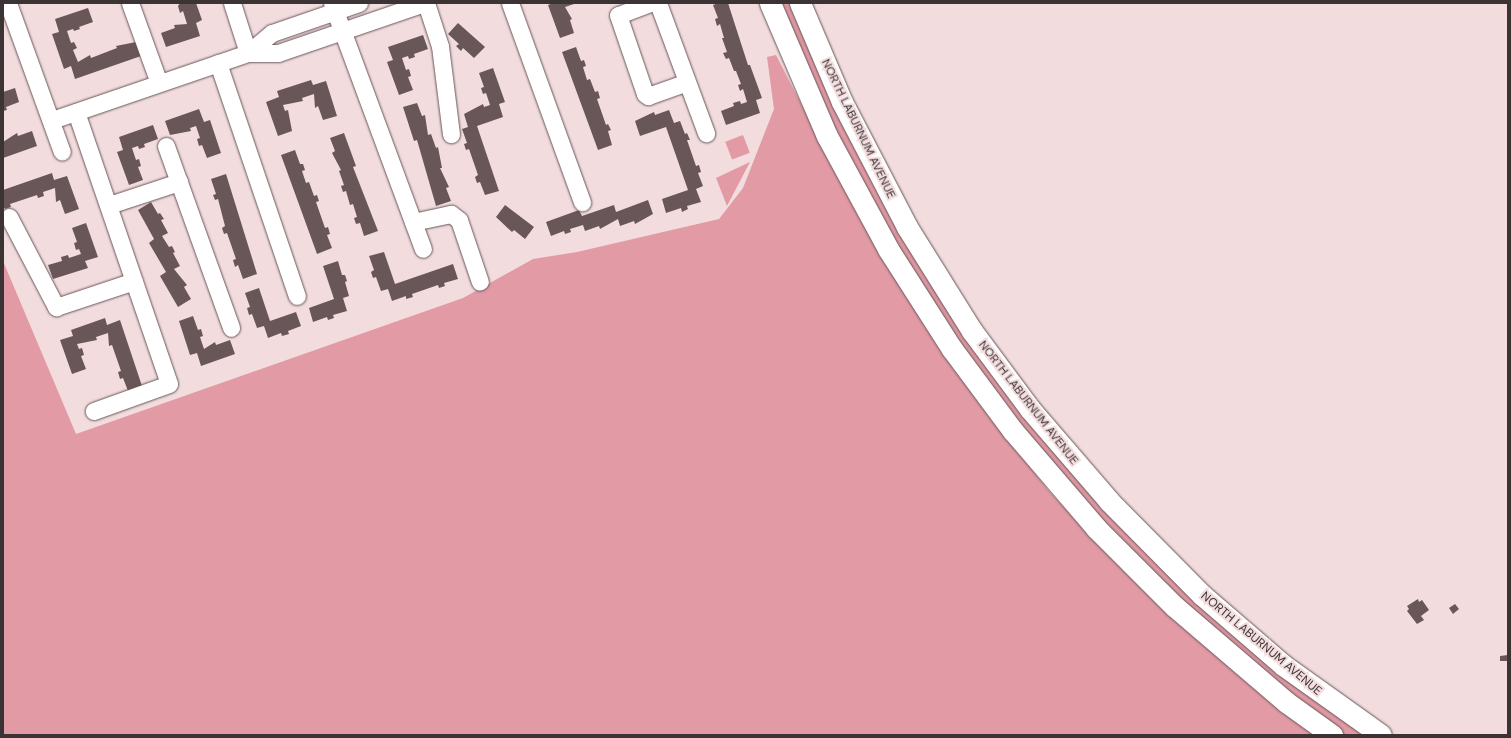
<!DOCTYPE html>
<style>
body{margin:0}
#map{position:relative;width:1511px;height:738px;overflow:hidden;background:#f2dcde;font-family:"DM Sans",sans-serif}
div>[style]{position:absolute}
.green>*{inset:0;background:#e29aa5;transform-origin:0 0}
.building>*{inset:0;background:#695658}
.roads{filter:drop-shadow(0 0 1px #675557) drop-shadow(0 0 1px #675557)}
.minor>*{height:17px;margin:-8.5px;padding:0 8.5px;transform-origin:8.5px;border-radius:8.5px;background:#fff}
.major>*{height:21px;margin:-10.5px;padding:0 10.5px;transform-origin:10.5px;border-radius:10.5px;background:#fff}
span{translate:-50% -50%;white-space:nowrap;text-align:center;line-height:1.15;-webkit-text-stroke:4px #f2dcde;paint-order:stroke}
.street-label{font-size:12px;color:#3b3334}
.frame{position:absolute;inset:0;border:4px solid #3b3334;pointer-events:none}
</style>
<div id="map">
<div class="green">
<div style="clip-path:polygon(779px 3px,794px 3px,832px 93px,1051px 445px,1368px 735px,1344px 735px,1277px 686px,1134px 558px,1016px 424px,918px 285px,825px 113px)"></div>
<div style="clip-path:polygon(776px 55px,829px 158px,985px 409px,1048px 490px,1118px 565px,1319px 735px,3px 735px,3px 261px,76px 434px,463px 298px,533px 259px,577px 252px,719px 219px,743px 188px,774px 109px,767px 57px)"></div>
<div style="left:743px;top:135px;width:19px;height:19px;rotate:69deg"></div>
<div style="clip-path:polygon(750px 162px,727px 206px,716px 178px)"></div>
</div>
<div class="building">
<div style="clip-path:polygon(180px 3px,196px 3px,202px 20px,196px 23px,200px 36px,166px 47px,161px 33px,175px 28px,174px 25px,187px 24px,183px 11px,180px 13px,178px 6px)"></div>
<div style="clip-path:polygon(553px 3px,577px 3px,565px 7px,572px 19px,570px 20px,574px 33px,560px 38px,548px 5px)"></div>
<div style="clip-path:polygon(718px 3px,728px 3px,748px 65px,750px 65px,762px 98px,756px 100px,760px 113px,726px 125px,721px 111px,734px 106px,733px 103px,740px 101px,741px 104px,747px 102px,743px 89px,740px 91px,738px 85px,741px 84px,736px 71px,734px 71px,729px 58px,726px 59px,723px 53px,727px 52px,722px 38px,724px 38px,720px 24px,717px 26px,715px 19px,718px 18px,713px 5px)"></div>
<div style="clip-path:polygon(88px 8px,93px 22px,79px 27px,80px 29px,74px 31px,73px 29px,67px 31px,71px 43px,74px 42px,77px 48px,73px 50px,78px 62px,90px 55px,91px 58px,117px 48px,116px 46px,136px 42px,141px 56px,75px 79px,71px 66px,64px 69px,52px 34px,59px 32px,55px 19px)"></div>
<div style="clip-path:polygon(458px 23px,485px 47px,474px 58px,463px 48px,461px 51px,456px 46px,459px 44px,448px 34px)"></div>
<div style="clip-path:polygon(423px 35px,428px 49px,414px 54px,415px 57px,409px 59px,408px 56px,402px 58px,406px 70px,409px 69px,411px 76px,408px 77px,413px 90px,399px 95px,387px 62px,393px 60px,388px 47px)"></div>
<div style="clip-path:polygon(576px 47px,581px 61px,584px 60px,586px 66px,583px 67px,587px 80px,590px 79px,595px 92px,598px 91px,600px 98px,597px 99px,606px 125px,608px 124px,611px 130px,608px 131px,612px 145px,598px 150px,562px 52px)"></div>
<div style="clip-path:polygon(493px 68px,505px 102px,499px 104px,503px 117px,477px 126px,499px 191px,485px 195px,480px 182px,477px 183px,475px 177px,478px 175px,469px 149px,466px 150px,464px 144px,467px 143px,462px 129px,468px 127px,464px 114px,483px 104px,484px 107px,490px 105px,486px 93px,483px 94px,481px 88px,484px 87px,479px 73px)"></div>
<div style="clip-path:polygon(311px 80px,313px 85px,326px 81px,337px 116px,323px 120px,318px 106px,315px 108px,314px 94px,302px 98px,303px 101px,283px 105px,285px 111px,288px 110px,292px 131px,278px 136px,266px 102px,279px 97px,277px 91px)"></div>
<div style="clip-path:polygon(15px 88px,19px 102px,6px 107px,7px 110px,3px 111px,3px 92px)"></div>
<div style="clip-path:polygon(417px 103px,422px 116px,425px 115px,428px 135px,431px 134px,436px 148px,438px 147px,442px 168px,440px 168px,449px 187px,446px 188px,451px 201px,436px 206px,417px 140px,414px 141px,403px 107px)"></div>
<div style="clip-path:polygon(199px 109px,204px 122px,210px 120px,221px 153px,207px 158px,202px 145px,199px 146px,197px 139px,200px 138px,196px 126px,190px 128px,191px 131px,170px 135px,165px 121px)"></div>
<div style="clip-path:polygon(669px 110px,674px 123px,680px 121px,685px 134px,687px 133px,690px 140px,687px 140px,696px 166px,699px 165px,701px 172px,698px 173px,703px 186px,696px 189px,701px 202px,687px 206px,688px 209px,682px 212px,681px 208px,666px 213px,662px 199px,688px 190px,666px 127px,640px 136px,635px 121px,654px 112px,655px 115px)"></div>
<div style="clip-path:polygon(153px 125px,158px 139px,144px 144px,145px 147px,139px 149px,138px 146px,132px 148px,136px 160px,139px 159px,141px 166px,138px 167px,143px 180px,129px 185px,117px 152px,123px 150px,119px 137px)"></div>
<div style="clip-path:polygon(32px 131px,37px 146px,3px 158px,3px 142px,17px 133px,18px 136px)"></div>
<div style="clip-path:polygon(344px 133px,356px 166px,353px 167px,378px 231px,364px 236px,360px 223px,356px 224px,354px 218px,357px 217px,353px 204px,350px 205px,346px 191px,343px 192px,341px 186px,344px 185px,339px 171px,341px 170px,332px 153px,335px 151px,330px 138px)"></div>
<div style="clip-path:polygon(295px 150px,300px 164px,303px 164px,305px 170px,302px 171px,306px 183px,309px 182px,314px 196px,317px 195px,319px 201px,316px 202px,325px 228px,328px 227px,330px 234px,327px 235px,332px 248px,317px 254px,281px 155px)"></div>
<div style="clip-path:polygon(52px 173px,54px 180px,67px 176px,79px 209px,65px 214px,60px 200px,56px 202px,55px 188px,43px 192px,44px 196px,38px 198px,37px 195px,10px 204px,11px 207px,5px 209px,3px 206px,3px 190px)"></div>
<div style="clip-path:polygon(226px 174px,257px 274px,243px 279px,238px 265px,235px 267px,233px 260px,236px 259px,227px 233px,224px 234px,222px 228px,225px 226px,218px 199px,215px 200px,213px 195px,216px 194px,211px 179px)"></div>
<div style="clip-path:polygon(648px 200px,653px 214px,635px 224px,634px 221px,620px 226px,618px 219px,600px 229px,599px 226px,585px 231px,583px 225px,570px 229px,571px 232px,565px 234px,564px 231px,551px 236px,546px 222px,579px 210px,582px 216px,614px 205px,616px 212px)"></div>
<div style="clip-path:polygon(151px 202px,158px 214px,160px 213px,164px 219px,161px 220px,168px 233px,162px 236px,169px 247px,172px 246px,175px 252px,173px 253px,180px 266px,174px 269px,187px 285px,184px 287px,191px 299px,178px 307px,160px 276px,166px 272px,149px 243px,154px 239px,138px 210px)"></div>
<div style="clip-path:polygon(505px 205px,534px 227px,525px 239px,514px 230px,512px 232px,496px 217px)"></div>
<div style="clip-path:polygon(86px 223px,98px 257px,85px 261px,88px 268px,53px 279px,48px 265px,62px 261px,61px 257px,68px 255px,69px 258px,81px 254px,79px 249px,76px 250px,74px 243px,77px 242px,72px 228px)"></div>
<div style="clip-path:polygon(384px 252px,395px 284px,453px 264px,458px 279px,444px 283px,445px 286px,439px 288px,438px 285px,412px 294px,413px 297px,406px 299px,406px 296px,392px 301px,388px 289px,381px 291px,376px 277px,373px 278px,371px 272px,374px 270px,369px 256px)"></div>
<div style="clip-path:polygon(338px 261px,342px 275px,345px 275px,347px 281px,345px 282px,349px 296px,343px 298px,347px 311px,333px 315px,334px 318px,328px 320px,327px 317px,313px 322px,309px 308px,334px 299px,323px 266px)"></div>
<div style="clip-path:polygon(259px 288px,270px 321px,296px 312px,301px 326px,288px 331px,289px 334px,282px 336px,281px 333px,268px 338px,264px 326px,257px 328px,252px 314px,249px 315px,247px 308px,250px 307px,245px 293px)"></div>
<div style="clip-path:polygon(193px 316px,198px 330px,201px 329px,203px 336px,200px 337px,204px 349px,215px 342px,216px 345px,230px 340px,235px 354px,201px 366px,197px 353px,190px 355px,179px 321px)"></div>
<div style="clip-path:polygon(105px 318px,107px 325px,120px 320px,142px 386px,128px 391px,123px 378px,120px 379px,118px 372px,121px 371px,112px 345px,109px 346px,108px 333px,96px 337px,97px 340px,77px 344px,79px 349px,82px 348px,84px 355px,81px 356px,86px 369px,72px 374px,60px 340px,73px 336px,71px 330px)"></div>
<div style="clip-path:polygon(1418px 599px,1419px 602px,1422px 600px,1429px 610px,1421px 616px,1424px 620px,1417px 624px,1407px 611px,1409px 609px,1407px 606px)"></div>
<div style="clip-path:polygon(1455px 604px,1459px 609px,1453px 614px,1449px 608px)"></div>
<div style="clip-path:polygon(1508px 655px,1508px 661px,1500px 661px,1500px 656px)"></div>
</div>
<div class="roads">
<div class="minor">
<div style="left:8px;top:3px;width:158px;rotate:70.1deg"></div>
<div style="left:130px;top:3px;width:85px;rotate:70.1deg"></div>
<div style="left:232px;top:3px;width:52px;rotate:72.3deg"></div>
<div style="left:332px;top:3px;width:262px;rotate:69.7deg"></div>
<div style="left:426px;top:3px;width:45px;rotate:72deg"></div>
<div style="left:440px;top:46px;width:89px;rotate:82.9deg"></div>
<div style="left:510px;top:3px;width:212px;rotate:70.1deg"></div>
<div style="left:650px;top:3px;width:34px;rotate:159deg"></div>
<div style="left:618px;top:15px;width:83px;rotate:71.1deg"></div>
<div style="left:645px;top:94px;width:4px;rotate:34deg"></div>
<div style="left:648px;top:96px;width:41px;rotate:-19.7deg"></div>
<div style="left:658px;top:3px;width:139px;rotate:69.7deg"></div>
<div style="left:248px;top:53px;width:31px;rotate:-40deg"></div>
<div style="left:272px;top:33px;width:92px;rotate:-19deg"></div>
<div style="left:218px;top:63px;width:246px;rotate:71.3deg"></div>
<div style="left:76px;top:112px;width:287px;rotate:71.1deg"></div>
<div style="left:169px;top:384px;width:80px;rotate:160.2deg"></div>
<div style="left:52px;top:120px;width:207px;rotate:-18.9deg"></div>
<div style="left:248px;top:53px;width:30px"></div>
<div style="left:278px;top:53px;width:154px;rotate:-18.9deg"></div>
<div style="left:166px;top:146px;width:193px;rotate:70.3deg"></div>
<div style="left:109px;top:205px;width:74px;rotate:-18.2deg"></div>
<div style="left:9px;top:217px;width:102px;rotate:62.4deg"></div>
<div style="left:56px;top:307px;width:82px;rotate:-18.4deg"></div>
<div style="left:413px;top:222px;width:39px;rotate:-12deg"></div>
<div style="left:451px;top:214px;width:10px;rotate:37deg"></div>
<div style="left:459px;top:220px;width:65px;rotate:71.3deg"></div>
</div>
<div class="major">
<div style="left:770px;top:3px;width:145px;rotate:66.8deg"></div>
<div style="left:827px;top:136px;width:128px;rotate:61.6deg"></div>
<div style="left:888px;top:249px;width:119px;rotate:57.4deg"></div>
<div style="left:952px;top:349px;width:102px;rotate:53.4deg"></div>
<div style="left:1013px;top:431px;width:128px;rotate:49.4deg"></div>
<div style="left:1096px;top:528px;width:110px;rotate:45deg"></div>
<div style="left:1174px;top:606px;width:148px;rotate:40.6deg"></div>
<div style="left:1286px;top:702px;width:57px;rotate:35.7deg"></div>
<div style="left:800px;top:3px;width:108px;rotate:67deg"></div>
<div style="left:842px;top:102px;width:141px;rotate:62.5deg"></div>
<div style="left:907px;top:227px;width:123px;rotate:58deg"></div>
<div style="left:972px;top:331px;width:97px;rotate:53.4deg"></div>
<div style="left:1030px;top:409px;width:121px;rotate:49.3deg"></div>
<div style="left:1109px;top:501px;width:132px;rotate:45.3deg"></div>
<div style="left:1202px;top:595px;width:107px;rotate:40.8deg"></div>
<div style="left:1283px;top:665px;width:120px;rotate:35.5deg"></div>
</div>
</div>
<div class="street-label">
<span style="left:858px;top:129px;rotate:64deg">NORTH LABURNUM AVENUE</span>
<span style="left:1028px;top:403px;rotate:52deg">NORTH LABURNUM AVENUE</span>
<span style="left:1261px;top:644px;rotate:40deg">NORTH LABURNUM AVENUE</span>
</div>
<div class="frame"></div>
</div>
